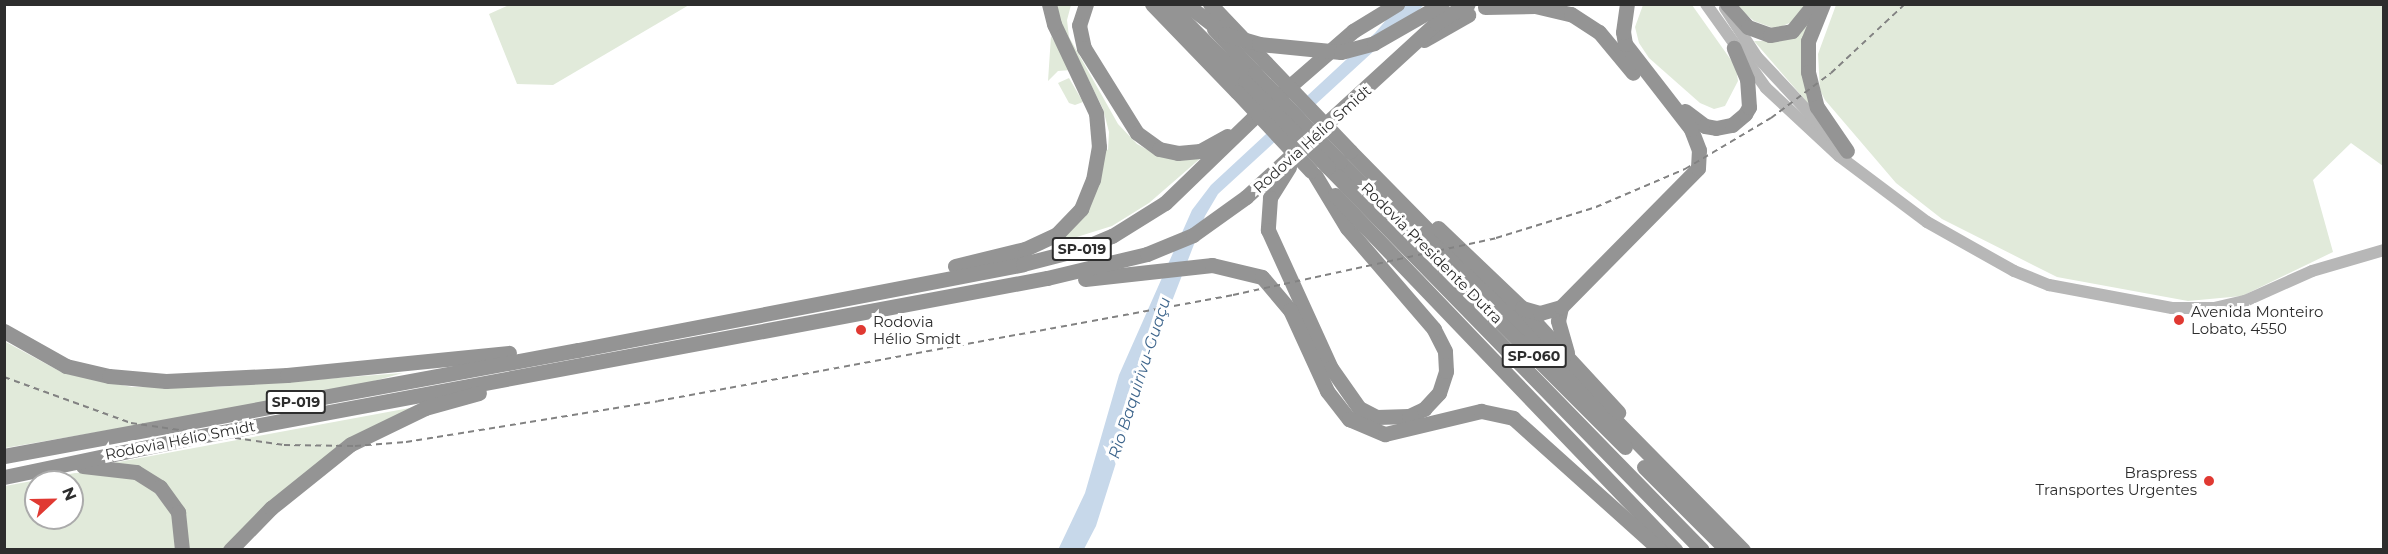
<!DOCTYPE html>
<meta charset="utf-8">
<style>
body{margin:0}
#map{position:relative;width:2388px;height:554px;overflow:hidden;background:#fff;font-family:Montserrat,sans-serif}
div>[style]{position:absolute}
.green>*{inset:0;background:#e1eada}
.water>*{inset:0;background:#c7d8ea}
.secondary>*{height:12px;margin:-6px;padding:0 6px;transform-origin:6px;border-radius:6px;background:#b7b7b7}
.motorway>*{height:15px;margin:-7.5px;padding:0 7.5px;transform-origin:7.5px;border-radius:7.5px;background:#949494}
.rail>*{height:2px;margin-top:-1px;transform-origin:0;background:repeating-linear-gradient(90deg,#828282 0 6px,transparent 0 10.5px)}
.motorway-bridge>*{height:15px;margin:-7.5px;padding:0 7.5px;transform-origin:7.5px;border-radius:7.5px;background:#949494}
.dots>*{width:16px;height:16px;translate:-50% -50%;box-sizing:border-box;border:3px solid #fff;border-radius:50%}
span{translate:-50% -50%;white-space:nowrap;text-align:center;line-height:1.15;-webkit-text-stroke:6px #fff;paint-order:stroke}
.shield-label span{padding:2px 4px;background:#fff;border:2px solid;border-radius:4px;-webkit-text-stroke-width:0}
.shield-label{font-size:14px;color:#2d2d2d;font-weight:700}
.street-label{font-size:15px;color:#2d2d2d}
.poi-label{font-size:15px;color:#2d2d2d}
.left{translate:0 -50%;text-align:left}
.right{translate:-100% -50%;text-align:right}
.water-label{font-size:16px;color:#3d658c;font-style:italic}
.frame{position:absolute;inset:0;border:6px solid #2d2d2d;pointer-events:none}
.north{position:absolute;left:24px;top:470px;width:60px;height:60px;box-sizing:border-box;background:#fff;border:2px solid #ababab;border-radius:50%;rotate:68deg;font-size:16px;font-weight:700;line-height:24px;text-align:center;color:#2d2d2d}
.north::after{content:'';display:block;margin:auto;width:21px;height:27px;background:#e03932;clip-path:polygon(50% 0,100% 100%,50% 72%,0 100%)}
</style>
<div id="map">
<div class="green">
<div style="clip-path:polygon(509px 5px,509px 4px,689px 5px,553px 85px,517px 84px,489px 14px)"></div>
<div style="clip-path:polygon(1052px 5px,1071px 5px,1067px 20px,1069px 37px,1118px 124px,1137px 144px,1159px 156px,1202px 157px,1149px 203px,1112px 226px,1032px 251px,1061px 236px,1103px 147px,1108px 150px,1109px 132px,1103px 109px)"></div>
<div style="clip-path:polygon(1643px 5px,1692px 5px,1736px 67px,1738px 81px,1725px 106px,1714px 109px,1700px 103px,1649px 58px,1639px 43px,1635px 27px)"></div>
<div style="clip-path:polygon(1735px 5px,1805px 5px,1794px 21px,1776px 29px,1754px 21px)"></div>
<div style="clip-path:polygon(1836px 5px,2383px 5px,2383px 166px,2351px 143px,2313px 180px,2333px 252px,2242px 296px,2188px 301px,2057px 277px,1942px 219px,1896px 183px,1825px 100px,1820px 90px,1818px 54px)"></div>
<div style="clip-path:polygon(1811px 17px,1808px 35px,1820px 117px,1754px 41px,1781px 41px,1792px 37px)"></div>
<div style="clip-path:polygon(1051px 36px,1071px 70px,1058px 71px,1048px 81px)"></div>
<div style="clip-path:polygon(1069px 78px,1083px 102px,1075px 105px,1069px 103px,1058px 83px)"></div>
<div style="clip-path:polygon(4px 341px,63px 373px,132px 387px,217px 387px,403px 373px,341px 390px,5px 448px)"></div>
<div style="clip-path:polygon(415px 407px,389px 419px,225px 549px,186px 549px,180px 508px,113px 463px)"></div>
<div style="clip-path:polygon(evenodd,115px 471px,147px 483px,173px 515px,175px 549px,5px 550px,5px 486px,75px 473px,115px 471px,36px 482px,72px 482px,72px 518px,36px 518px,36px 482px)"></div>
</div>
<div class="water">
<div style="clip-path:polygon(1399px 5px,1424px 5px,1218px 194px,1205px 216px,1145px 371px,1096px 526px,1084px 549px,1058px 550px,1085px 493px,1119px 375px,1192px 210px,1211px 185px,1375px 33px)"></div>
</div>
<div class="secondary">
<div style="left:1706px;top:4px;width:103px;rotate:54.5deg"></div>
<div style="left:1766px;top:88px;width:100px;rotate:43deg"></div>
<div style="left:1839px;top:156px;width:110px;rotate:36.9deg"></div>
<div style="left:1927px;top:222px;width:100px;rotate:29.4deg"></div>
<div style="left:2014px;top:271px;width:38px;rotate:22deg"></div>
<div style="left:2049px;top:285px;width:125px;rotate:10.6deg"></div>
<div style="left:2172px;top:308px;width:42px"></div>
<div style="left:2214px;top:308px;width:32px;rotate:-13deg"></div>
<div style="left:2245px;top:301px;width:73px;rotate:-24.1deg"></div>
<div style="left:2312px;top:271px;width:75px;rotate:-16.3deg"></div>
<div style="left:1725px;top:8px;width:59px;rotate:56.9deg"></div>
<div style="left:1757px;top:57px;width:107px;rotate:46.9deg"></div>
</div>
<div class="motorway">
<div style="left:1086px;top:4px;width:22px;rotate:108deg"></div>
<div style="left:1079px;top:25px;width:24px;rotate:78deg"></div>
<div style="left:1084px;top:48px;width:100px;rotate:58.1deg"></div>
<div style="left:1137px;top:133px;width:27px;rotate:36deg"></div>
<div style="left:1159px;top:149px;width:19px;rotate:12deg"></div>
<div style="left:1178px;top:153px;width:22px;rotate:-5deg"></div>
<div style="left:1200px;top:151px;width:31px;rotate:-29deg"></div>
<div style="left:1152px;top:4px;width:122px;rotate:46deg"></div>
<div style="left:1168px;top:4px;width:110px;rotate:45.4deg"></div>
<div style="left:1210px;top:4px;width:81px;rotate:46.5deg"></div>
<div style="left:1727px;top:4px;width:31px;rotate:48deg"></div>
<div style="left:1748px;top:27px;width:23px;rotate:20deg"></div>
<div style="left:1770px;top:35px;width:22px;rotate:-10deg"></div>
<div style="left:1792px;top:31px;width:35px;rotate:-51deg"></div>
<div style="left:1823px;top:4px;width:40px;rotate:112deg"></div>
<div style="left:1808px;top:41px;width:31px;rotate:90deg"></div>
<div style="left:1808px;top:72px;width:36px;rotate:76deg"></div>
<div style="left:1817px;top:107px;width:53px;rotate:55.7deg"></div>
<div style="left:1485px;top:7px;width:50px;rotate:-1.1deg"></div>
<div style="left:1535px;top:6px;width:37px;rotate:13deg"></div>
<div style="left:1571px;top:14px;width:33px;rotate:33deg"></div>
<div style="left:1599px;top:32px;width:53px;rotate:50.3deg"></div>
<div style="left:1214px;top:29px;width:60px;rotate:47deg"></div>
<div style="left:1424px;top:40px;width:51px;rotate:-29.6deg"></div>
<div style="left:1685px;top:111px;width:25px;rotate:37deg"></div>
<div style="left:1705px;top:126px;width:11px;rotate:10deg"></div>
<div style="left:1716px;top:128px;width:16px;rotate:-11deg"></div>
<div style="left:1732px;top:125px;width:17px;rotate:-40deg"></div>
<div style="left:1745px;top:114px;width:8px;rotate:-60deg"></div>
<div style="left:1749px;top:107px;width:28px;rotate:-94deg"></div>
<div style="left:1747px;top:79px;width:34px;rotate:-113deg"></div>
<div style="left:1350px;top:151px;width:560px;rotate:45.43deg"></div>
<div style="left:1340px;top:162px;width:403px;rotate:45deg"></div>
<div style="left:1289px;top:167px;width:36px;rotate:122deg"></div>
<div style="left:1270px;top:198px;width:32px;rotate:94deg"></div>
<div style="left:1268px;top:230px;width:152px;rotate:65.5deg"></div>
<div style="left:1331px;top:368px;width:49px;rotate:55deg"></div>
<div style="left:1359px;top:408px;width:20px;rotate:27deg"></div>
<div style="left:1377px;top:417px;width:32px;rotate:-2deg"></div>
<div style="left:1409px;top:416px;width:17px;rotate:-25deg"></div>
<div style="left:1424px;top:409px;width:22px;rotate:-47deg"></div>
<div style="left:1439px;top:393px;width:23px;rotate:-72deg"></div>
<div style="left:1446px;top:371px;width:20px;rotate:-93deg"></div>
<div style="left:1445px;top:351px;width:25px;rotate:-117deg"></div>
<div style="left:1434px;top:329px;width:133px;rotate:-130.7deg"></div>
<div style="left:1347px;top:228px;width:62px;rotate:-121.1deg"></div>
<div style="left:1328px;top:167px;width:535px;rotate:45.68deg"></div>
<div style="left:1335px;top:195px;width:492px;rotate:46.2deg"></div>
<div style="left:1438px;top:228px;width:116px;rotate:43.6deg"></div>
<div style="left:1522px;top:308px;width:142px;rotate:47.3deg"></div>
<div style="left:955px;top:266px;width:72px;rotate:-13.7deg"></div>
<div style="left:1025px;top:249px;width:35px;rotate:-25deg"></div>
<div style="left:1057px;top:234px;width:35px;rotate:-46deg"></div>
<div style="left:1081px;top:209px;width:31px;rotate:-68deg"></div>
<div style="left:1093px;top:180px;width:34px;rotate:-80deg"></div>
<div style="left:1099px;top:147px;width:34px;rotate:-95deg"></div>
<div style="left:1096px;top:113px;width:98px;rotate:-115.3deg"></div>
<div style="left:1054px;top:24px;width:21px;rotate:-104deg"></div>
<div style="left:1085px;top:279px;width:128px;rotate:-6.3deg"></div>
<div style="left:1212px;top:265px;width:51px;rotate:13.5deg"></div>
<div style="left:1262px;top:277px;width:43px;rotate:49.7deg"></div>
<div style="left:1290px;top:310px;width:89px;rotate:65.4deg"></div>
<div style="left:1327px;top:391px;width:36px;rotate:52deg"></div>
<div style="left:1349px;top:419px;width:39px;rotate:23deg"></div>
<div style="left:1385px;top:434px;width:99px;rotate:-13.5deg"></div>
<div style="left:1481px;top:411px;width:33px;rotate:12deg"></div>
<div style="left:1513px;top:418px;width:198px;rotate:41.9deg"></div>
<div style="left:1561px;top:307px;width:14px;rotate:102deg"></div>
<div style="left:1558px;top:321px;width:33px;rotate:74deg"></div>
<div style="left:1522px;top:308px;width:19px;rotate:16deg"></div>
<div style="left:1540px;top:313px;width:22px;rotate:-16deg"></div>
<div style="left:1561px;top:307px;width:195px;rotate:-45.4deg"></div>
<div style="left:1698px;top:168px;width:18px;rotate:-87deg"></div>
<div style="left:1699px;top:150px;width:22px;rotate:-111deg"></div>
<div style="left:1691px;top:129px;width:108px;rotate:-127.8deg"></div>
<div style="left:1625px;top:44px;width:12px;rotate:-99deg"></div>
<div style="left:1623px;top:32px;width:28px;rotate:-82deg"></div>
<div style="left:4px;top:331px;width:71px;rotate:29.4deg"></div>
<div style="left:66px;top:366px;width:44px;rotate:13.1deg"></div>
<div style="left:109px;top:376px;width:57px;rotate:5deg"></div>
<div style="left:166px;top:381px;width:121px;rotate:-2.8deg"></div>
<div style="left:287px;top:375px;width:223px;rotate:-5.7deg"></div>
<div style="left:4px;top:456px;width:584px;rotate:-10.46deg"></div>
<div style="left:578px;top:350px;width:453px;rotate:-10.9deg"></div>
<div style="left:1023px;top:264px;width:60px;rotate:-14.5deg"></div>
<div style="left:1081px;top:249px;width:34px;rotate:-23deg"></div>
<div style="left:1112px;top:236px;width:62px;rotate:-31.9deg"></div>
<div style="left:1165px;top:203px;width:122px;rotate:-44deg"></div>
<div style="left:1253px;top:118px;width:133px;rotate:-41deg"></div>
<div style="left:1353px;top:31px;width:52px;rotate:-31.5deg"></div>
<div style="left:83px;top:466px;width:53px;rotate:6.5deg"></div>
<div style="left:136px;top:472px;width:28px;rotate:32deg"></div>
<div style="left:160px;top:487px;width:31px;rotate:54deg"></div>
<div style="left:178px;top:512px;width:38px;rotate:84deg"></div>
<div style="left:1644px;top:467px;width:117px;rotate:45deg"></div>
<div style="left:4px;top:477px;width:190px;rotate:-11.8deg"></div>
<div style="left:190px;top:438px;width:872px;rotate:-10.58deg"></div>
<div style="left:1047px;top:278px;width:103px;rotate:-13.5deg"></div>
<div style="left:1147px;top:254px;width:50px;rotate:-22.4deg"></div>
<div style="left:1193px;top:235px;width:65px;rotate:-35.6deg"></div>
<div style="left:1246px;top:197px;width:258px;rotate:-42.5deg"></div>
<div style="left:1436px;top:23px;width:37px;rotate:-31deg"></div>
<div style="left:230px;top:550px;width:59px;rotate:-45.7deg"></div>
<div style="left:271px;top:508px;width:102px;rotate:-38.7deg"></div>
<div style="left:351px;top:444px;width:82px;rotate:-25.9deg"></div>
<div style="left:425px;top:408px;width:56px;rotate:-15.5deg"></div>
</div>
<div class="rail">
<div style="left:4px;top:377px;width:135px;rotate:19.9deg"></div>
<div style="left:131px;top:423px;width:155px;rotate:8.2deg"></div>
<div style="left:284px;top:445px;width:71px;rotate:0.8deg"></div>
<div style="left:355px;top:446px;width:51px;rotate:-4.5deg"></div>
<div style="left:406px;top:442px;width:255px;rotate:-9.2deg"></div>
<div style="left:658px;top:401px;width:585px;rotate:-10.45deg"></div>
<div style="left:1233px;top:295px;width:269px;rotate:-12.2deg"></div>
<div style="left:1496px;top:238px;width:105px;rotate:-17.2deg"></div>
<div style="left:1596px;top:207px;width:97px;rotate:-23.1deg"></div>
<div style="left:1685px;top:169px;width:100px;rotate:-30.7deg"></div>
<div style="left:1771px;top:118px;width:75px;rotate:-36.9deg"></div>
<div style="left:1831px;top:73px;width:101px;rotate:-43deg"></div>
</div>
<div class="motorway-bridge">
<div style="left:1186px;top:4px;width:49px;rotate:37.6deg"></div>
<div style="left:1225px;top:34px;width:35px;rotate:16deg"></div>
<div style="left:1259px;top:44px;width:82px;rotate:5.6deg"></div>
<div style="left:1341px;top:52px;width:34px;rotate:-15deg"></div>
<div style="left:1374px;top:43px;width:78px;rotate:-29.8deg"></div>
<div style="left:1266px;top:63px;width:122px;rotate:46.3deg"></div>
<div style="left:1255px;top:73px;width:123px;rotate:46.3deg"></div>
<div style="left:1245px;top:82px;width:119px;rotate:45.7deg"></div>
<div style="left:1237px;top:92px;width:108px;rotate:46.9deg"></div>
</div>
<div class="dots">
<div style="left:2179px;top:320px;background:#e03932"></div>
<div style="left:861px;top:330px;background:#e03932"></div>
<div style="left:2209px;top:481px;background:#e03932"></div>
</div>
<div class="shield-label">
<span style="left:1082px;top:249px">SP-019</span>
<span style="left:1534px;top:356px">SP-060</span>
<span style="left:296px;top:402px">SP-019</span>
</div>
<div class="street-label">
<span style="left:1312px;top:139px;rotate:-42deg">Rodovia Hélio Smidt</span>
<span style="left:1432px;top:253px;rotate:45deg">Rodovia Presidente Dutra</span>
<span style="left:180px;top:440px;rotate:-11deg">Rodovia Hélio Smidt</span>
</div>
<div class="poi-label">
<span class="left" style="left:2191px;top:320px">Avenida Monteiro<br>Lobato, 4550</span>
<span class="left" style="left:873px;top:330px">Rodovia<br>Hélio Smidt</span>
<span class="right" style="left:2197px;top:481px">Braspress<br>Transportes Urgentes</span>
</div>
<div class="water-label">
<span style="left:1140px;top:378px;rotate:-72deg">Rio Baquirivu-Guaçu</span>
</div>
<div class="frame"></div>
<div class="north">N</div>
</div>
